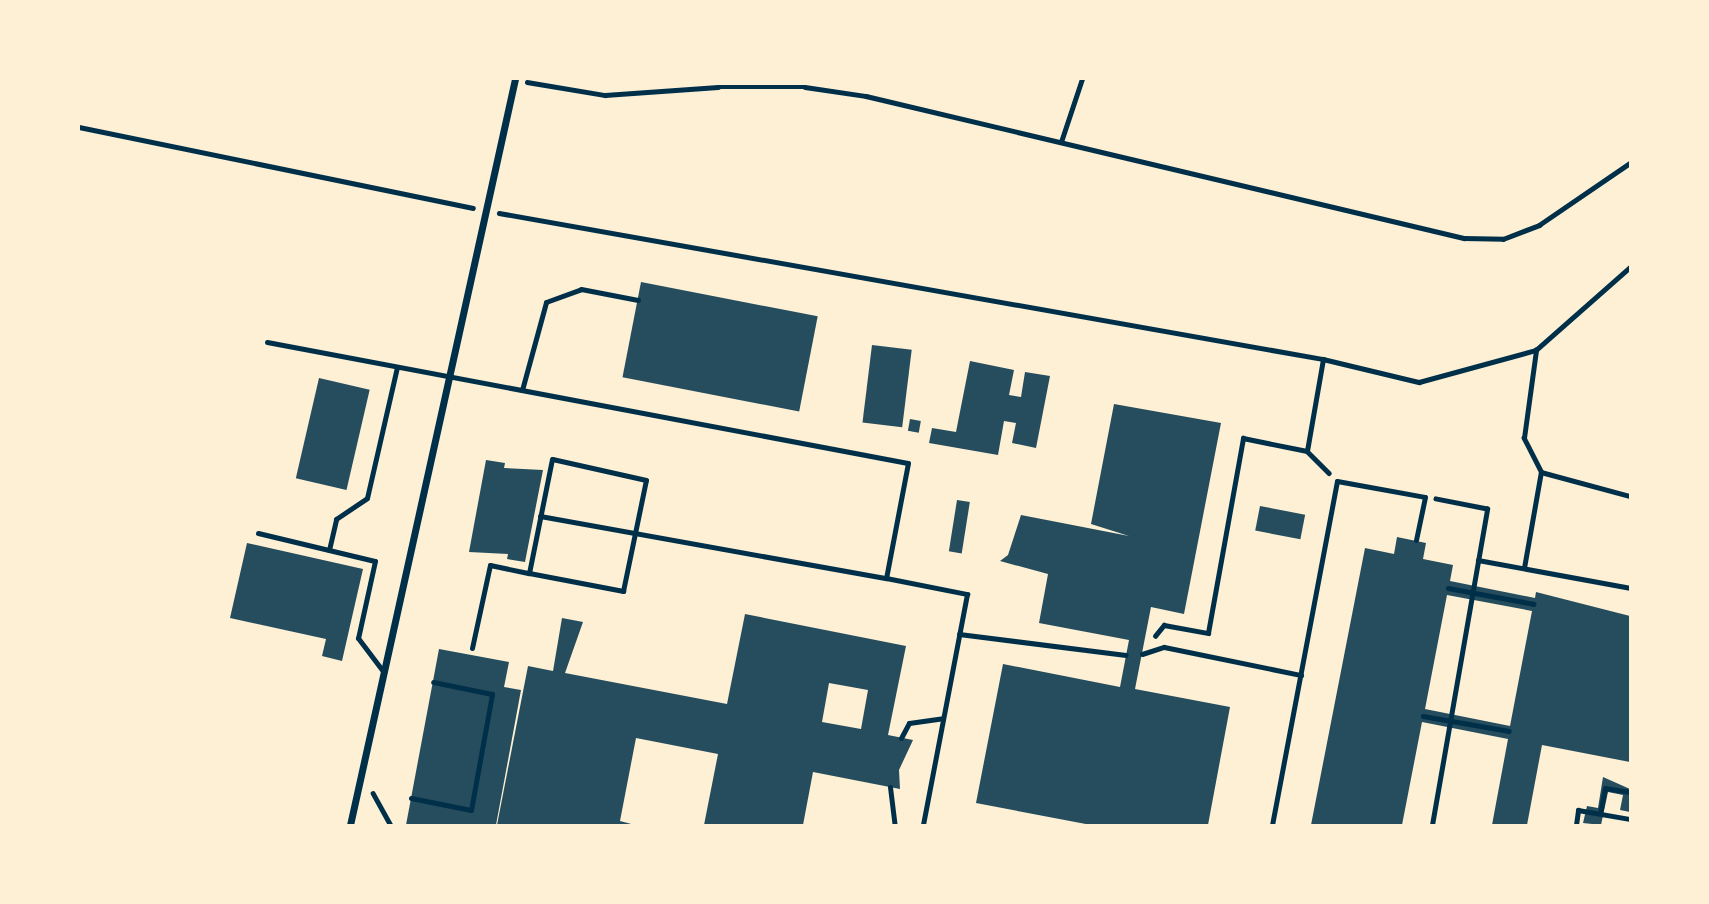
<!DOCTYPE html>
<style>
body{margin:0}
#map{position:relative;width:1709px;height:904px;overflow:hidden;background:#fdf0d5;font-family:Bitter,serif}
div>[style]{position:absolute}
.building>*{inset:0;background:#264d5e;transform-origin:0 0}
.path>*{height:4.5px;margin:-2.25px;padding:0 2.25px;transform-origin:2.25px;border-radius:2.25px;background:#003049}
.service>*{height:5px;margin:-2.5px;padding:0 2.5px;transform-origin:2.5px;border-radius:2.5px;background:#003049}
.minor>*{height:7px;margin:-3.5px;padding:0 3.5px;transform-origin:3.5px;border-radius:3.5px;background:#003049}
span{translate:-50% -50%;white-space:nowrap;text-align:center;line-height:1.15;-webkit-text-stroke:6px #fdf0d5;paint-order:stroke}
.frame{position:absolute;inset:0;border:80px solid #fdf0d5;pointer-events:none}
</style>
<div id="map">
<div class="building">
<div style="left:641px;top:282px;width:180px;height:97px;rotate:11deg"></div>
<div style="left:872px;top:345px;width:40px;height:78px;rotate:7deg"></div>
<div style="clip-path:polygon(970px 361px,1014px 370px,1009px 395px,1021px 397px,1025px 372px,1050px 376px,1036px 448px,1012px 443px,1016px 423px,1004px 421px,998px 455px,929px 443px,932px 428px,956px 432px)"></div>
<div style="left:319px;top:378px;width:52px;height:103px;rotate:13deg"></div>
<div style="clip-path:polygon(1114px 404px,1221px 423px,1184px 614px,1151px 607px,1135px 689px,1230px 707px,1208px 825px,1091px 825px,976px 803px,1003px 664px,1120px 687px,1129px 640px,1039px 623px,1048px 574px,1000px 561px,1008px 555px,1021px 515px,1129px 536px,1091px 524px)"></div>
<div style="left:910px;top:419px;width:11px;height:12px;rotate:10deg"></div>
<div style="clip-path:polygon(486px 460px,505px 463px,504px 468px,543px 470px,525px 562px,507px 559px,508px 554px,469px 552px)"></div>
<div style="left:957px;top:500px;width:13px;height:52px;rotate:9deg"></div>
<div style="left:1260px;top:506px;width:46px;height:25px;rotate:11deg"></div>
<div style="clip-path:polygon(evenodd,1397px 537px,1426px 543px,1423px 559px,1453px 565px,1450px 581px,1535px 598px,1536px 592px,1630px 616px,1630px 762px,1542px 745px,1527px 825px,1492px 825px,1508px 739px,1422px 722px,1402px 825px,1311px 825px,1365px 548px,1394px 554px,1397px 537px,1447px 595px,1532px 611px,1510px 726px,1425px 709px,1447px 595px)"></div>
<div style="clip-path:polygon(247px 543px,363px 569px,342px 661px,322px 656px,326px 639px,230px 618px)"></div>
<div style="clip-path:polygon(evenodd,745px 614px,906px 646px,888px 735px,913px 740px,899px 770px,900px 789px,813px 772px,803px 825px,704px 825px,718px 754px,636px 738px,620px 821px,635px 825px,497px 825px,528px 666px,553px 671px,562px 618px,583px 622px,565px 673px,727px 704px,745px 614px,829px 683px,868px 690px,861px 729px,822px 722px,829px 683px)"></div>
<div style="clip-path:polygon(439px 649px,509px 662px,504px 687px,521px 690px,496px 825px,406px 825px)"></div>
<div style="clip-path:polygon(1603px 777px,1630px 789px,1630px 812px,1620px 810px,1623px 795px,1608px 792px,1601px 825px,1583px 823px,1587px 806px,1598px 808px)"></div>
</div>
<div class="path">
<div style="left:527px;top:82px;width:79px;rotate:9.5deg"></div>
<div style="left:605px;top:95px;width:113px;rotate:-4deg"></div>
<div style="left:718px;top:87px;width:87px"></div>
<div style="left:805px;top:87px;width:62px;rotate:8.4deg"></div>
<div style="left:866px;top:96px;width:615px;rotate:13.36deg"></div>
<div style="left:1464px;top:238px;width:39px;rotate:1deg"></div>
<div style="left:1503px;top:239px;width:39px;rotate:-21deg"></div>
<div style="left:1539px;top:225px;width:110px;rotate:-34.3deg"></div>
<div style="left:79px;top:127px;width:402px;rotate:11.6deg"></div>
<div style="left:1061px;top:142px;width:66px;rotate:-71.6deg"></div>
<div style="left:499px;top:213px;width:837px;rotate:10.05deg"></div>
<div style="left:1323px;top:359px;width:99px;rotate:13.5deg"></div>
<div style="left:1419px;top:382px;width:121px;rotate:-15.3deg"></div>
<div style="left:1536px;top:350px;width:125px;rotate:-41.4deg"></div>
<div style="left:1307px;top:451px;width:31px;rotate:45deg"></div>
<div style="left:1541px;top:472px;width:92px;rotate:15.1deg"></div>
<div style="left:1478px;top:560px;width:155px;rotate:10.4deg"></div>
<div style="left:1524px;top:568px;width:97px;rotate:-80deg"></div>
<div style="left:1541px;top:472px;width:38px;rotate:-117deg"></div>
<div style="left:1524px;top:438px;width:89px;rotate:-82.2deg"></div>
<div style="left:1448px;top:588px;width:87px;rotate:10.5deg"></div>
<div style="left:1155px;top:636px;width:14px;rotate:-51deg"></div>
<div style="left:1164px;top:625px;width:45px;rotate:10.3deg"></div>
<div style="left:1208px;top:633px;width:198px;rotate:-79.8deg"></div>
<div style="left:1243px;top:438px;width:65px;rotate:11.5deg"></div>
<div style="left:1307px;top:451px;width:93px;rotate:-80.1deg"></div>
<div style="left:1423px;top:716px;width:87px;rotate:9.9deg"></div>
<div style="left:373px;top:793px;width:37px;rotate:61deg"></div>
<div style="left:1600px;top:814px;width:26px;rotate:-79deg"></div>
<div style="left:1605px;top:788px;width:25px;rotate:9deg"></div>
<div style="left:1432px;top:825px;width:321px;rotate:-80.1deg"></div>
<div style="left:1487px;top:509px;width:52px;rotate:-168.9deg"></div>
<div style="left:1576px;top:825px;width:15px;rotate:-82deg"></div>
<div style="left:1578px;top:810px;width:53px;rotate:9.8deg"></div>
</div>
<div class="service">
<div style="left:267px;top:342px;width:652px;rotate:10.69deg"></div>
<div style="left:908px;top:463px;width:117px;rotate:100.8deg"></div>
<div style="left:886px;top:578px;width:83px;rotate:11.2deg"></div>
<div style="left:967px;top:594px;width:235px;rotate:100.8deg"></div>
<div style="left:522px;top:390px;width:91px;rotate:-74.7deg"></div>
<div style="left:546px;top:302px;width:37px;rotate:-20deg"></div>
<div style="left:581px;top:289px;width:58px;rotate:10.9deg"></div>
<div style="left:540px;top:516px;width:352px;rotate:10.2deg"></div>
<div style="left:258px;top:533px;width:120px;rotate:13.5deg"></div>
<div style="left:375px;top:561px;width:79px;rotate:102.4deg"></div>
<div style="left:358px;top:638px;width:41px;rotate:52.9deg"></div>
<div style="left:329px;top:550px;width:32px;rotate:-77deg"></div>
<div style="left:336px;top:519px;width:37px;rotate:-34deg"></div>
<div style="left:367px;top:498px;width:134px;rotate:-77.1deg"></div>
<div style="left:959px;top:634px;width:168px;rotate:7.2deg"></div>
<div style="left:472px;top:648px;width:85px;rotate:-77.8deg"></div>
<div style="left:490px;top:565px;width:40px;rotate:12deg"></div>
<div style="left:529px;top:573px;width:96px;rotate:10.8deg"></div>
<div style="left:623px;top:591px;width:113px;rotate:-78.3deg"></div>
<div style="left:646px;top:480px;width:96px;rotate:-167.4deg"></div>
<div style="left:552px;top:459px;width:116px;rotate:101.4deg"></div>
<div style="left:1142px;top:654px;width:23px;rotate:-18deg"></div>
<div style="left:1164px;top:647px;width:140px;rotate:11.6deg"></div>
<div style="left:901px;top:738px;width:17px;rotate:-62deg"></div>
<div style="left:909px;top:723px;width:34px;rotate:-8deg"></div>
<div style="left:890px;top:787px;width:38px;rotate:83deg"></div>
<div style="left:411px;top:798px;width:61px;rotate:11.3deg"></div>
<div style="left:471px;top:810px;width:118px;rotate:-79.7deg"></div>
<div style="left:492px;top:694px;width:60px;rotate:-168.5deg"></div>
<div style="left:1272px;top:825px;width:350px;rotate:-79.3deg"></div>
<div style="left:1337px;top:481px;width:89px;rotate:10.3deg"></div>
<div style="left:1425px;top:497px;width:44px;rotate:101.8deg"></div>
</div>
<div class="minor">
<div style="left:350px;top:825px;width:764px;rotate:-77.53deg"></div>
</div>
<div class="frame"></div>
</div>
